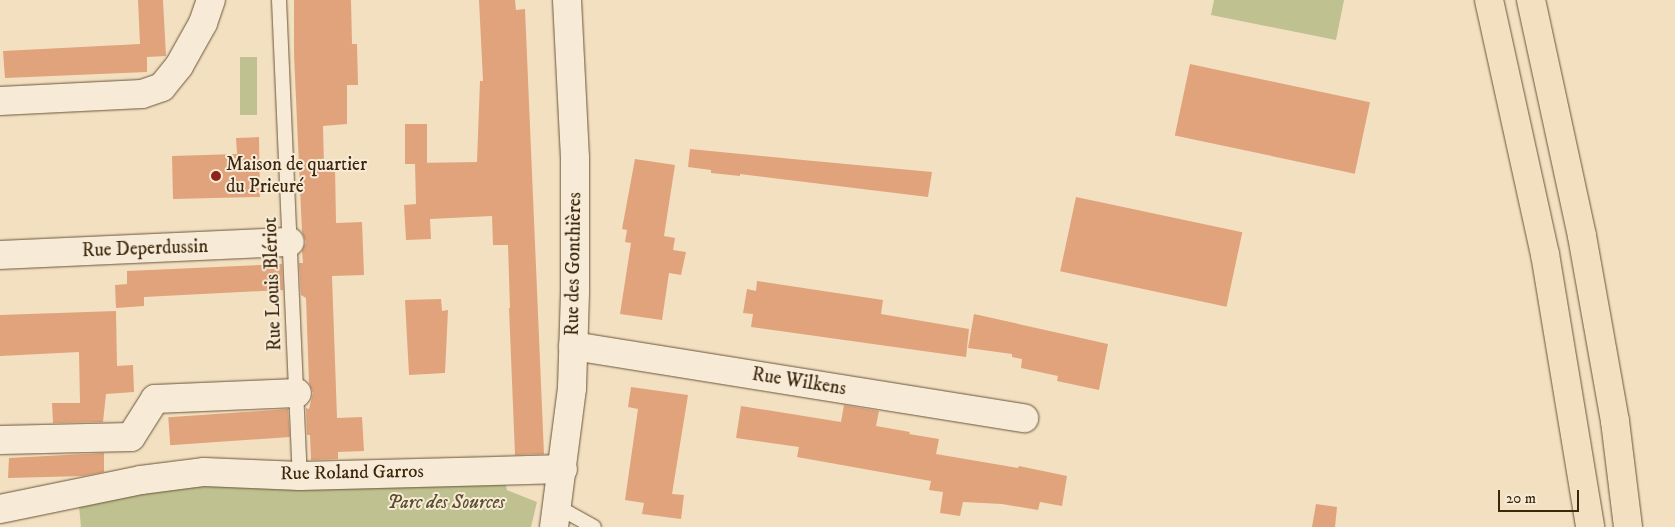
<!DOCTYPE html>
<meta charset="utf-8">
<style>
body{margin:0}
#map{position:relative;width:1675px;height:527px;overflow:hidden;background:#f3e0c1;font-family:"IM FELL DW Pica",serif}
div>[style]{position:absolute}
.green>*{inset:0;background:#bfc190;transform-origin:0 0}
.building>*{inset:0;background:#e0a37c;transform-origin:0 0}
.roads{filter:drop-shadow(0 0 1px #6a553a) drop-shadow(0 0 1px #6a553a)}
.service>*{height:14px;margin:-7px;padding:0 7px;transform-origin:7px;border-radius:7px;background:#f7ebd7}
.minor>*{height:28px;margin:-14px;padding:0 14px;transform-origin:14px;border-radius:14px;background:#f7ebd7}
.tertiary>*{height:28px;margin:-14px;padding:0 14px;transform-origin:14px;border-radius:14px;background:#f7ebd7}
.trunk>*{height:28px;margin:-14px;padding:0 14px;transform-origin:14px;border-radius:14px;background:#f3e0c1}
.dots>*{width:14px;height:14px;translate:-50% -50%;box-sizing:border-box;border:2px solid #f7ebd7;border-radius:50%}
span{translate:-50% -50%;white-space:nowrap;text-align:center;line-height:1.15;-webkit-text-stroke:4px #f7ebd7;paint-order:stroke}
.poi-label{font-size:19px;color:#3c270d}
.left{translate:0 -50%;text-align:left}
.street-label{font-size:19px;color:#3c270d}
.park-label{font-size:19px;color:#5d4e2e;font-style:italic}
.scale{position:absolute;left:1498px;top:490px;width:81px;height:22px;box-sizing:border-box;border:2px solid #3c270d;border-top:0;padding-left:6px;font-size:15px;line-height:18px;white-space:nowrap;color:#3c270d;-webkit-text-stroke:4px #f7ebd7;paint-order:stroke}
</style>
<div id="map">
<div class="green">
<div style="clip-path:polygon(1214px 0,1344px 0,1336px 40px,1211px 15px)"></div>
<div style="left:240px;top:57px;width:17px;height:58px"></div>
<div style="clip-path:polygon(504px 478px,507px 490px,537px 502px,531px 527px,81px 527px,79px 506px,198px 483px)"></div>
</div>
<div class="building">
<div style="clip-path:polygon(138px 0,163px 0,166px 56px,147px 57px,147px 72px,5px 78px,3px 51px,140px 44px)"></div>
<div style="clip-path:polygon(294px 0,351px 0,352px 44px,357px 44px,358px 85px,347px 85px,347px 124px,323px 126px,324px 167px,335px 166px,336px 223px,362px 222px,364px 275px,332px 276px,337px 418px,362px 417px,364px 451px,338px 452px,338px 459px,311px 460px,310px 435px,307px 435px,306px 408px,309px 409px,313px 393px,309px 383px,306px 298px,301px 295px,299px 263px,303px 263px,302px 251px,306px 242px,302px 232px,294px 55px)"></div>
<div style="clip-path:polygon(479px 0,515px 0,516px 10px,525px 9px,544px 454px,515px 455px,509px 308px,510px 308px,508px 245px,493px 245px,492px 216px,430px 219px,431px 239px,406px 240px,404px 205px,416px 204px,415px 163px,477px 162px,480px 81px,483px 81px)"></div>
<div style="left:1190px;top:64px;width:184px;height:73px;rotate:12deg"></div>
<div style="left:405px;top:124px;width:22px;height:40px"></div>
<div style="clip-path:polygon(259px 137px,260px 197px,173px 199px,172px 156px,237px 154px,236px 138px)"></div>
<div style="clip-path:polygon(690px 149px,803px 160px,932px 172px,928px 197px,740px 174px,740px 176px,711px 173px,711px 170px,688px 167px)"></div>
<div style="clip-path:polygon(635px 159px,675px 165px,664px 236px,675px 238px,673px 250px,686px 252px,681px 275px,669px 273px,662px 320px,620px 314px,631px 243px,625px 242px,627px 230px,622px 229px)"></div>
<div style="left:1076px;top:197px;width:170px;height:76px;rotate:12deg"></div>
<div style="clip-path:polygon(282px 264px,283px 290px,144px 297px,144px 306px,116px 308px,115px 285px,127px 284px,127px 271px)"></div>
<div style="clip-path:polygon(757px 281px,883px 300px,881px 314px,969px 329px,966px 357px,751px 327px,753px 314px,743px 313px,747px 289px,756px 291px)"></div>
<div style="clip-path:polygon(441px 299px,442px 311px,448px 310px,445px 373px,409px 375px,405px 300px)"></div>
<div style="clip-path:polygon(116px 311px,117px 366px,133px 365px,134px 392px,106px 394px,103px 422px,53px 423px,52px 403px,80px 403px,79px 352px,0 356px,0 315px)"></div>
<div style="clip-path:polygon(974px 314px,1108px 344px,1099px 390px,1057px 381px,1058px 376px,1021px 368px,1022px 359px,1012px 357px,1012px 354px,968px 348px)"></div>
<div style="clip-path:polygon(631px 387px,688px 395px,672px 494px,684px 495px,681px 519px,642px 514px,644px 503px,625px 500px,638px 409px,628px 407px)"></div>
<div style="clip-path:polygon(844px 405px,879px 411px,876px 426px,910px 432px,909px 434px,939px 439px,936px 454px,1018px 468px,1019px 466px,1067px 476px,1062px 506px,1040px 502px,1038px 510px,1002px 504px,963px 502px,960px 516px,940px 513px,943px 492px,929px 490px,931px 481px,797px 457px,799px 447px,736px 438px,741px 406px,841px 422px)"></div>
<div style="left:288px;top:409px;width:28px;height:120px;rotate:86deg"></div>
<div style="clip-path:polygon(104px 453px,104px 472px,83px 476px,8px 478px,9px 458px)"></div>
<div style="clip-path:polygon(1316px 504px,1337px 507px,1335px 527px,1312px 527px)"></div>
</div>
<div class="roads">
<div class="service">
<div style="left:279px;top:0;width:476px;rotate:87.5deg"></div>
<div style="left:558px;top:507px;width:41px;rotate:29.1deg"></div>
</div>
<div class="minor">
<div style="left:0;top:101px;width:142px;rotate:-2.8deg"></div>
<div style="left:142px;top:94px;width:21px;rotate:-19deg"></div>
<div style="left:162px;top:87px;width:27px;rotate:-51deg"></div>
<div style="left:179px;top:66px;width:49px;rotate:-60.8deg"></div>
<div style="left:203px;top:23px;width:24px;rotate:-71deg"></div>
<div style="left:0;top:255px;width:290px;rotate:-2.6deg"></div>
<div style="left:573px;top:346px;width:457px;rotate:9.1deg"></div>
<div style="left:0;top:440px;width:131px;rotate:-1.3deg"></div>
<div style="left:131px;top:437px;width:45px;rotate:-57.7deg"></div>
<div style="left:155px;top:399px;width:142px;rotate:-2.4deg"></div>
<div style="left:0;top:509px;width:144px;rotate:-11.6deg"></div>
<div style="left:141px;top:480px;width:64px;rotate:-7.2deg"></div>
<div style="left:204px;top:472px;width:96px;rotate:2.4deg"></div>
<div style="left:300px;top:476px;width:263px;rotate:-1.5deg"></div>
</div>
<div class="tertiary">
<div style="left:554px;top:527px;width:140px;rotate:-82.6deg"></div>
<div style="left:572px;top:388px;width:97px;rotate:-88.2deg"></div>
<div style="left:575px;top:291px;width:133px;rotate:-90deg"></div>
<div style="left:575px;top:158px;width:158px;rotate:-92.9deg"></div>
</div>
<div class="trunk">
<div style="left:1489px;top:0;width:260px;rotate:77.6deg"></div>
<div style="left:1545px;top:254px;width:277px;rotate:80.6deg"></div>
<div style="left:1531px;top:0;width:241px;rotate:77.8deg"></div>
<div style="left:1582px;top:236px;width:188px;rotate:79.9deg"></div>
<div style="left:1615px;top:421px;width:107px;rotate:83deg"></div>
</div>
</div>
<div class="dots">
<div style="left:216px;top:176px;background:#8f2418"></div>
</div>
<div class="poi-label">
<span class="left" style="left:226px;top:176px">Maison de quartier<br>du Prieuré</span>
</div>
<div class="street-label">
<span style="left:145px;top:249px;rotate:-2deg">Rue Deperdussin</span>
<span style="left:574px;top:264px;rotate:-89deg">Rue des Gonthières</span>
<span style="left:273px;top:284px;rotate:-92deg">Rue Louis Blériot</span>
<span style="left:799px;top:382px;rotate:9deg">Rue Wilkens</span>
<span style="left:352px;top:473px;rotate:-1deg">Rue Roland Garros</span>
</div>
<div class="park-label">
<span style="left:446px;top:503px">Parc des Sources</span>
</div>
<div class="scale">20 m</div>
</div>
